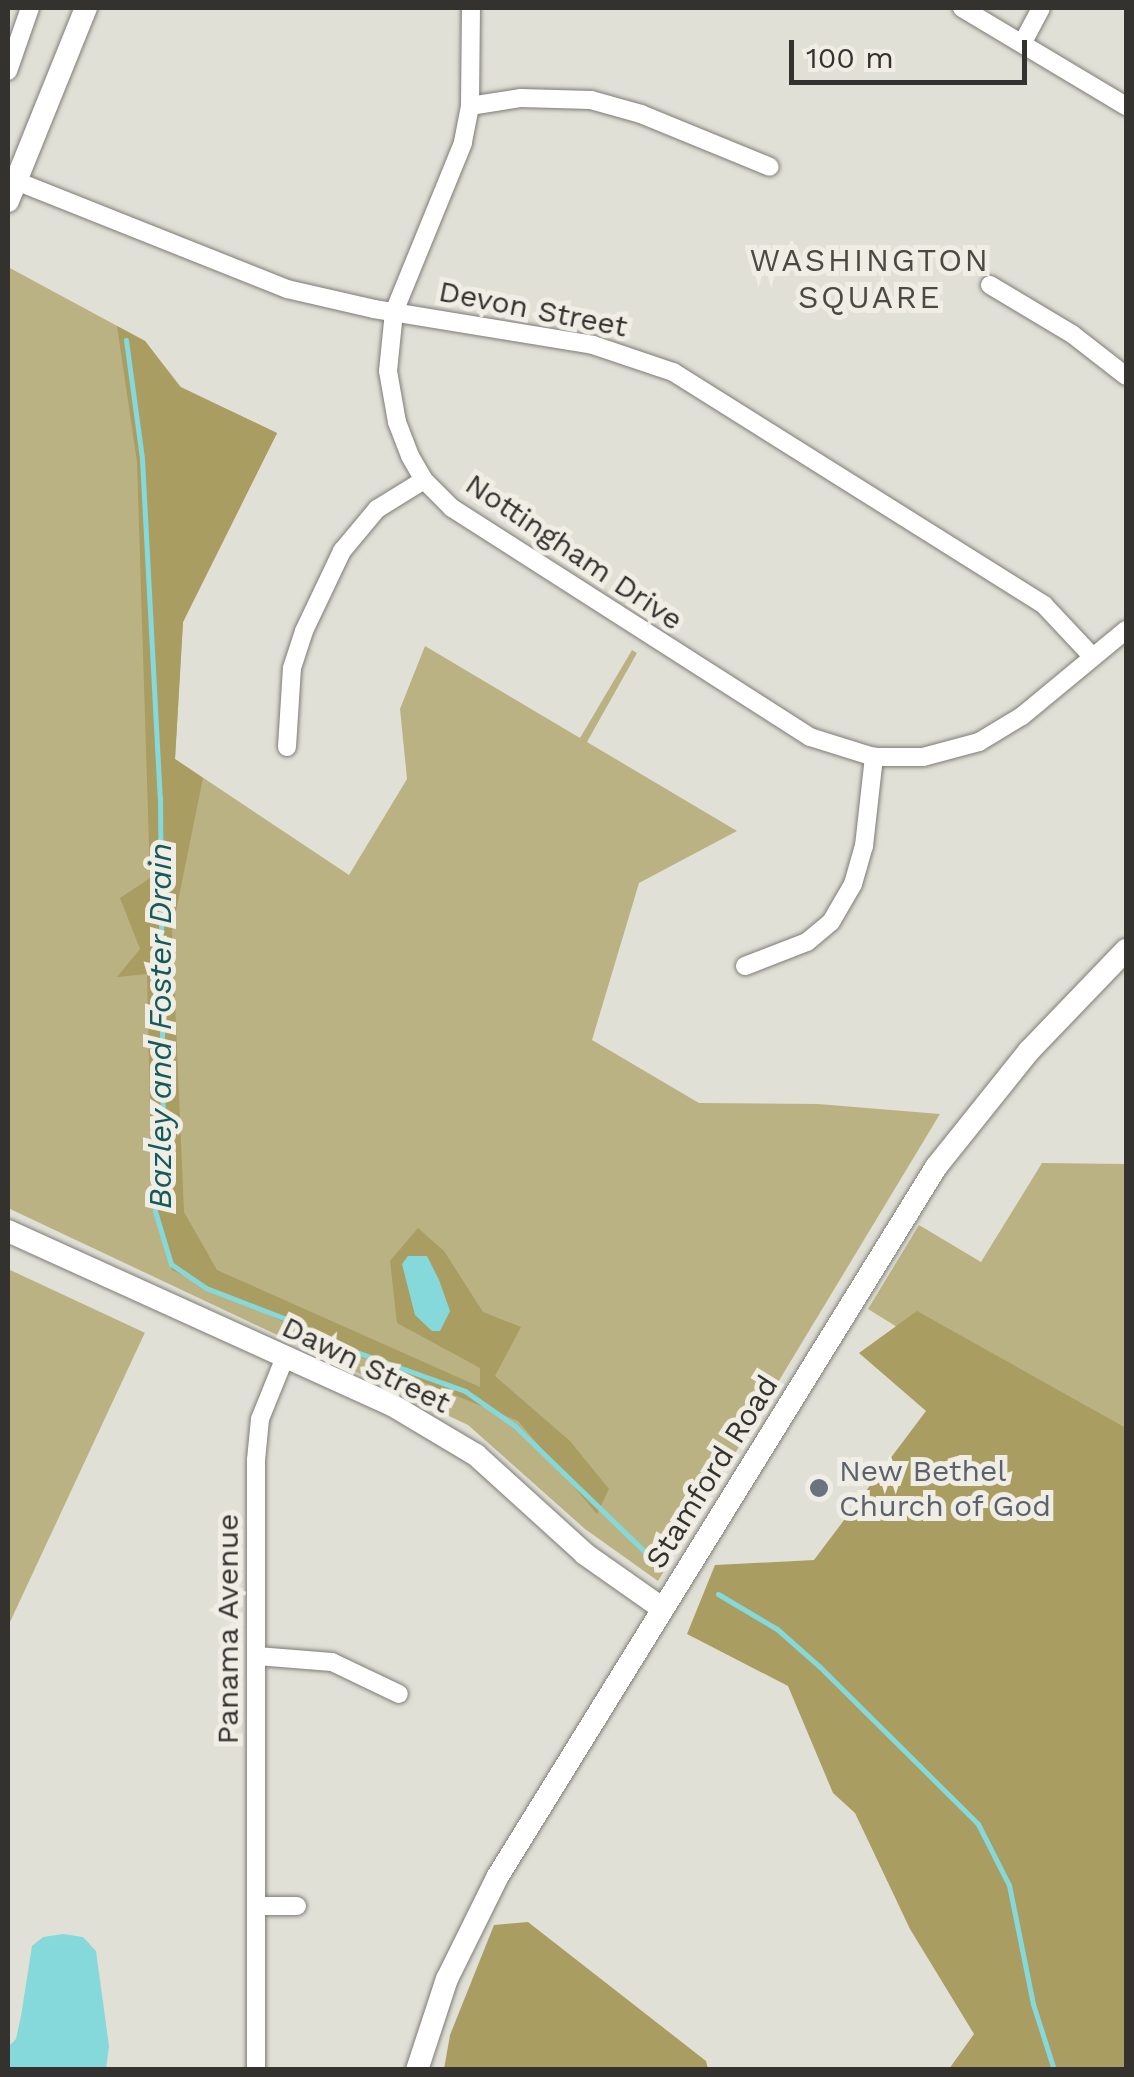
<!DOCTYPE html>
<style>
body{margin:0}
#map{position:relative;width:1134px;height:2077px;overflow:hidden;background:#e1e0d7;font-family:"Work Sans",sans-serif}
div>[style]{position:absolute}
.green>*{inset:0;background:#bbb283;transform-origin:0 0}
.forest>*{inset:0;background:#aa9d61}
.water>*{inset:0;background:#86d9da}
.stream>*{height:5px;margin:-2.5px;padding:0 2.5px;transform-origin:2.5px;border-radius:2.5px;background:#86d9da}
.roads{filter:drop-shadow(0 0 2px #7e7c75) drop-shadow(0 0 2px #7e7c75)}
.street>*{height:18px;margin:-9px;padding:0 9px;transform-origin:9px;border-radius:9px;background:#fff}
.secondary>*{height:22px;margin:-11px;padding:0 11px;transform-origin:11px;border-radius:11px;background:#fff}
.dots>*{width:28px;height:28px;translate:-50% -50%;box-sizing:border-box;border:5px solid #efede4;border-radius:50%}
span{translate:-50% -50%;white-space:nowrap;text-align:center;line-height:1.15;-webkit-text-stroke:10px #efede4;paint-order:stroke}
.street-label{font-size:30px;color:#33322f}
.worship-label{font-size:30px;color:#5b616d}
.left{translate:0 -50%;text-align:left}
.neighbourhood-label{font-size:32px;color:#4b4a42;letter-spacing:2.5px}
.water-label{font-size:32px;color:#135a5c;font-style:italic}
.frame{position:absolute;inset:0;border:10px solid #33322f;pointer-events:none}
.scale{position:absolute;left:789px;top:40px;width:238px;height:45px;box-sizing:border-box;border:5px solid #33322f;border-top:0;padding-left:12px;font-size:30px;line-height:35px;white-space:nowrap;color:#33322f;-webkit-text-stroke:8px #efede4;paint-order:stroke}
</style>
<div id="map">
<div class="green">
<div style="clip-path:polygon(8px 267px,145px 341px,181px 387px,277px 433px,183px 622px,175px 759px,349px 875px,407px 779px,400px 709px,425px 646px,580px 738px,632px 650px,637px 653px,587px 742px,737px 831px,639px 883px,592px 1040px,699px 1103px,818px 1104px,940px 1114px,658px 1581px,585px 1529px,468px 1425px,8px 1208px)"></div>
<div style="clip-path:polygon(1042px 1163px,1126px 1164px,1126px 1469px,868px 1309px,919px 1225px,981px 1262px)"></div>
<div style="left:8px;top:1269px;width:151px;height:801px;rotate:25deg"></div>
</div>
<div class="forest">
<div style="clip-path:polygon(117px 326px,145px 341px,180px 387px,277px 433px,183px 622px,175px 759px,203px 778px,172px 931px,184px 1212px,217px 1270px,480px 1387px,480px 1368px,397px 1323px,390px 1261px,418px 1228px,444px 1251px,483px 1312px,521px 1327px,495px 1376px,570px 1441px,609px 1489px,597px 1514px,518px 1421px,342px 1349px,172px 1270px,152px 1198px,147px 974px,117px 977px,140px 949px,120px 898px,150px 878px,137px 462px)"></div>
<div style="clip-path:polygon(917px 1311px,1126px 1428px,1126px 2069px,949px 2069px,974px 2034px,910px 1929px,855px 1813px,833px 1793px,788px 1686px,687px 1634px,715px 1565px,814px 1560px,926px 1411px,859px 1353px)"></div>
<div style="clip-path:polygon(528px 1922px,706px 2061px,708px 2069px,444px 2069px,450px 2035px,494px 1925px)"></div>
</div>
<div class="water">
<div style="clip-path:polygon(408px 1256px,427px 1256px,439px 1280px,450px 1311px,440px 1331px,432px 1331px,415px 1315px,402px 1264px)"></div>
<div style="clip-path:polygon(63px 1934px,83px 1937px,96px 1951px,109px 2046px,106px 2069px,8px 2069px,8px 2047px,16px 2039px,21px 2016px,32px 1946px,43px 1937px)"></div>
</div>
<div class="stream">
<div style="left:126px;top:340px;width:120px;rotate:82.3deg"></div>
<div style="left:142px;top:459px;width:339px;rotate:87deg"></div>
<div style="left:160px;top:798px;width:326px;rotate:89.5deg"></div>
<div style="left:163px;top:1124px;width:87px;rotate:95.3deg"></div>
<div style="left:155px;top:1211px;width:55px;rotate:73.2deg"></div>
<div style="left:171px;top:1264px;width:42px;rotate:34.4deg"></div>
<div style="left:206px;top:1288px;width:89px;rotate:21.1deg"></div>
<div style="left:289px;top:1320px;width:51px;rotate:28.1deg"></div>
<div style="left:334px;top:1344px;width:139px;rotate:19.7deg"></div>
<div style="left:465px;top:1391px;width:61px;rotate:35deg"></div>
<div style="left:515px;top:1426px;width:184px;rotate:44.1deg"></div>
<div style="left:718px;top:1594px;width:69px;rotate:30.7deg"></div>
<div style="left:777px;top:1629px;width:56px;rotate:41.4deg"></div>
<div style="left:819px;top:1666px;width:224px;rotate:44.8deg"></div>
<div style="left:978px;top:1824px;width:68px;rotate:63.1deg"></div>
<div style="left:1009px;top:1885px;width:121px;rotate:78.6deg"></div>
<div style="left:1033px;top:2004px;width:69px;rotate:72.3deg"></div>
</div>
<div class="roads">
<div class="street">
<div style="left:471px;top:8px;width:98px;rotate:90.6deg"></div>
<div style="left:470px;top:106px;width:38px;rotate:101deg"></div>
<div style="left:463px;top:143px;width:183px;rotate:112.2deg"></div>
<div style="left:394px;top:312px;width:59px;rotate:95.8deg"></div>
<div style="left:388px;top:371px;width:52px;rotate:80deg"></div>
<div style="left:397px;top:422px;width:36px;rotate:69deg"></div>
<div style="left:410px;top:456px;width:28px;rotate:60deg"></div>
<div style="left:424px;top:480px;width:40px;rotate:45deg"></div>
<div style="left:452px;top:508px;width:425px;rotate:32.6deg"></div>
<div style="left:810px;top:737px;width:67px;rotate:17.4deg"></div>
<div style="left:874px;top:757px;width:49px"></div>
<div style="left:923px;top:757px;width:58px;rotate:-15deg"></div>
<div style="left:979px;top:742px;width:50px;rotate:-31.2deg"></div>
<div style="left:1022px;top:716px;width:135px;rotate:-39.6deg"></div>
<div style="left:962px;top:8px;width:191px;rotate:30.9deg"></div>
<div style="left:1023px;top:42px;width:38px;rotate:-62deg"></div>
<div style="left:8px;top:71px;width:67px;rotate:-70.8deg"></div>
<div style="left:470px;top:106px;width:52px;rotate:-8.9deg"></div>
<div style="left:521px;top:98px;width:70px;rotate:1.6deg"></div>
<div style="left:591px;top:100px;width:52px;rotate:15.6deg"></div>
<div style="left:641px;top:114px;width:139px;rotate:22.3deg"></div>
<div style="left:16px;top:181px;width:292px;rotate:21.7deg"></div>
<div style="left:287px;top:289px;width:89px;rotate:12.9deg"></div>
<div style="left:374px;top:309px;width:222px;rotate:9.3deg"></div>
<div style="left:593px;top:345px;width:84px;rotate:18.6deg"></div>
<div style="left:673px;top:372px;width:438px;rotate:32.1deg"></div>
<div style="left:1044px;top:605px;width:69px;rotate:46.8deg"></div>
<div style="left:990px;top:285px;width:96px;rotate:30.9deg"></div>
<div style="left:1072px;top:334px;width:68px;rotate:37.9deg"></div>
<div style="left:287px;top:747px;width:79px;rotate:-86.4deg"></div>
<div style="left:292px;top:668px;width:39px;rotate:-72deg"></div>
<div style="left:304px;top:631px;width:89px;rotate:-64.6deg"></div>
<div style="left:342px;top:551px;width:55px;rotate:-50.2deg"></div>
<div style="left:377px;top:509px;width:55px;rotate:-31.7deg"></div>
<div style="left:745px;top:966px;width:66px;rotate:-21.2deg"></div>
<div style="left:807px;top:942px;width:31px;rotate:-40deg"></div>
<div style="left:831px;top:922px;width:44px;rotate:-59.9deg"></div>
<div style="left:853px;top:884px;width:40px;rotate:-74deg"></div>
<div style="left:864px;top:846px;width:90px;rotate:-83.6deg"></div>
<div style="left:257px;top:1656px;width:75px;rotate:4.6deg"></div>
<div style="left:332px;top:1662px;width:74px;rotate:25.5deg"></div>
<div style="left:256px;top:1906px;width:41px"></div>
<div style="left:256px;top:2070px;width:610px;rotate:-90deg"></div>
<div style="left:256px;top:1460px;width:41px;rotate:-84.4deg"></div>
<div style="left:260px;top:1419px;width:67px;rotate:-68deg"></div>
</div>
<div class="secondary">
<div style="left:8px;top:201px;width:208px;rotate:-68deg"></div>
<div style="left:8px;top:1231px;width:422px;rotate:24.4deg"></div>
<div style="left:392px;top:1405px;width:98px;rotate:30.8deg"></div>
<div style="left:476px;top:1455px;width:147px;rotate:42.2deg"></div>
<div style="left:585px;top:1554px;width:95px;rotate:35.2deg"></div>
<div style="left:417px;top:2070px;width:96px;rotate:-71.8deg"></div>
<div style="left:447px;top:1979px;width:115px;rotate:-63.7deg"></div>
<div style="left:498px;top:1876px;width:833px;rotate:-58.29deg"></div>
<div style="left:936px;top:1167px;width:149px;rotate:-51.3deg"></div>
<div style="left:1029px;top:1051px;width:140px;rotate:-46.2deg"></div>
</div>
</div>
<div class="dots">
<div style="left:819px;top:1488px;background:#6b7280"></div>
</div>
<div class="street-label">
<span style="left:533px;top:309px;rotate:11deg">Devon Street</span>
<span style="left:574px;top:552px;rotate:34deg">Nottingham Drive</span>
<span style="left:366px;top:1365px;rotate:26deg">Dawn Street</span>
<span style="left:712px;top:1472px;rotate:-58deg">Stamford Road</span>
<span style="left:228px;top:1629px;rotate:-90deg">Panama Avenue</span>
</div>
<div class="worship-label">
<span class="left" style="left:839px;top:1488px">New Bethel<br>Church of God</span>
</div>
<div class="neighbourhood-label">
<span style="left:870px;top:279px">WASHINGTON<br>SQUARE</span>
</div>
<div class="water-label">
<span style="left:160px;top:1026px;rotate:-90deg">Bazley and Foster Drain</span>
</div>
<div class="frame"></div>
<div class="scale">100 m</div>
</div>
